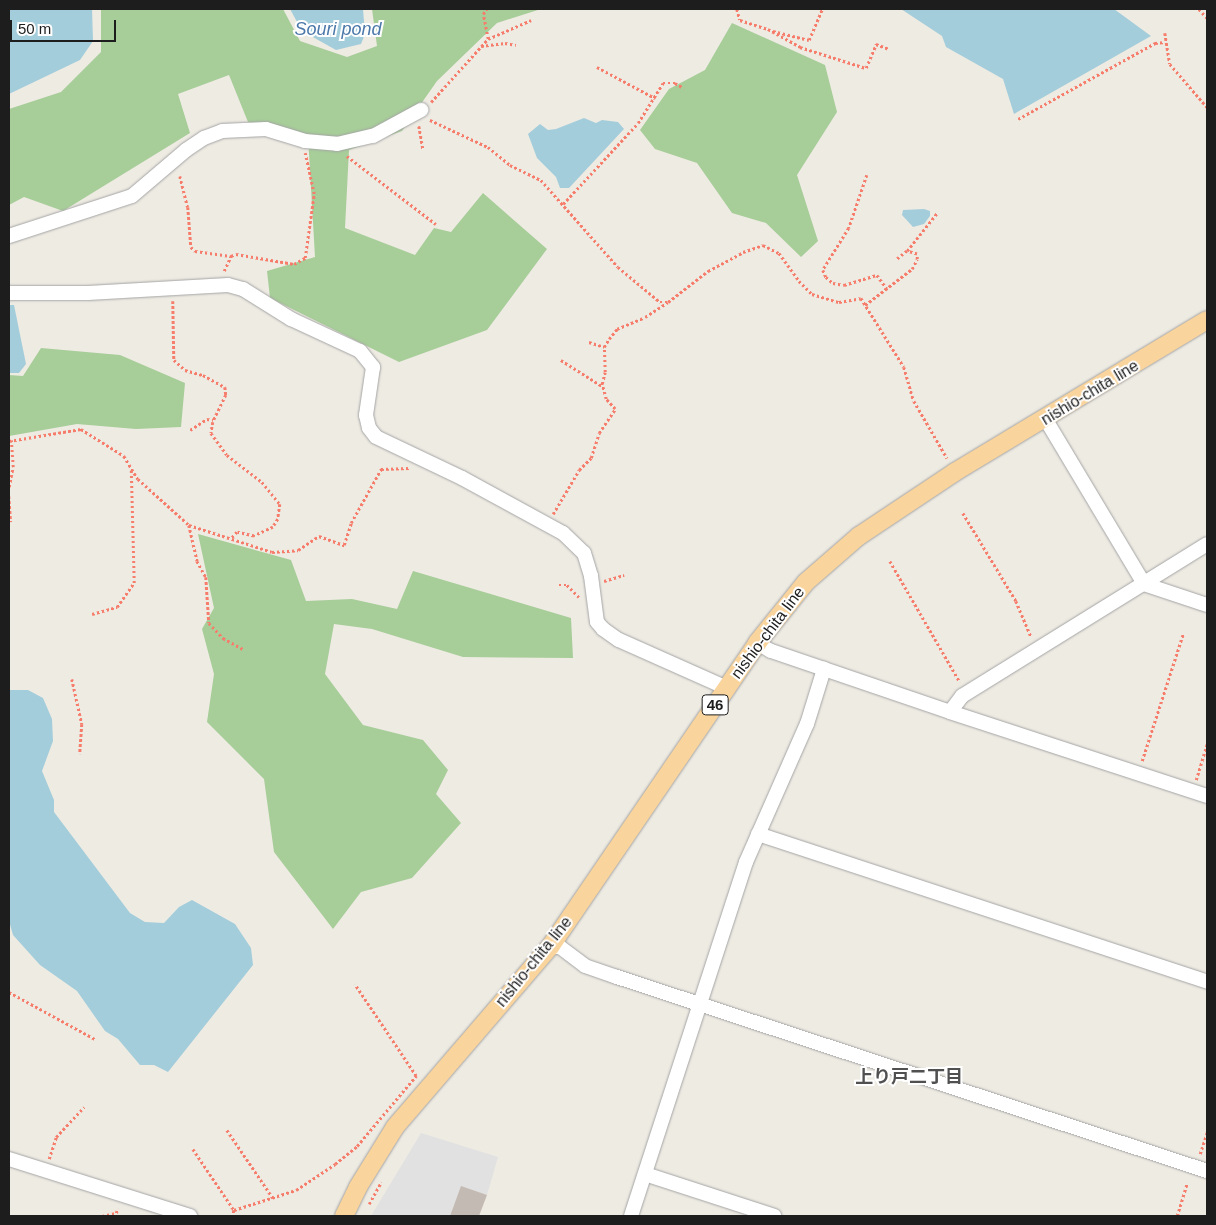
<!DOCTYPE html>
<meta charset="utf-8">
<style>
body{margin:0}
#map{position:relative;width:1216px;height:1225px;overflow:hidden;background:#eeebe3;font-family:Helvetica,"Noto Sans JP",sans-serif}
div>[style]{position:absolute}
.forest>*{inset:0;background:#a7cd99}
.parking>*{inset:0;background:#e1e1e1}
.water>*{inset:0;background:#a4cddb}
.building>*{inset:0;background:#c3bab3}
.path>*{height:2.5px;margin-top:-1.25px;transform-origin:0;background:repeating-linear-gradient(90deg,#f67d6c 0 2.5px,transparent 0 5px)}
.roads{filter:drop-shadow(0 0 1px #a4a4a4) drop-shadow(0 0 1px #a4a4a4)}
.minor>*{height:14px;margin:-7px;padding:0 7px;transform-origin:7px;border-radius:7px;background:#fff}
.major>*{height:18px;margin:-9px;padding:0 9px;transform-origin:9px;border-radius:9px;background:#fad49d}
span{translate:-50% -50%;white-space:nowrap;text-align:center;line-height:1.15;-webkit-text-stroke:4px #fff;paint-order:stroke}
.shield-label span{padding:1px 4px;background:#fff;border:1px solid;border-radius:4px;-webkit-text-stroke-width:0}
.shield-label{font-size:15px;color:#1d1d1d;font-weight:700}
.street-label{font-size:16px;color:#1d1d1d}
.water-label{font-size:18px;color:#4c79aa;font-style:italic}
.neighbourhood-label{font-size:18px;color:#505050;font-weight:700}
.frame{position:absolute;inset:0;border:10px solid #1d1d1d;pointer-events:none}
.scale{position:absolute;left:10px;top:20px;width:106px;height:22px;box-sizing:border-box;border:2px solid #1d1d1d;border-top:0;padding-left:6px;font-size:15px;line-height:18px;white-space:nowrap;color:#1d1d1d;-webkit-text-stroke:4px #fff;paint-order:stroke}
</style>
<div id="map">
<div class="forest">
<div style="clip-path:polygon(101px 9px,283px 9px,300px 41px,347px 57px,377px 46px,372px 9px,541px 9px,497px 23px,437px 81px,402px 131px,349px 150px,345px 228px,415px 255px,434px 228px,451px 232px,483px 193px,547px 249px,487px 330px,399px 362px,270px 298px,267px 271px,315px 257px,308px 136px,248px 122px,229px 75px,178px 94px,190px 133px,63px 211px,24px 197px,9px 205px,9px 109px,61px 92px,101px 52px)"></div>
<div style="clip-path:polygon(732px 23px,825px 65px,837px 112px,797px 175px,818px 241px,801px 257px,766px 223px,732px 213px,697px 163px,655px 149px,640px 130px,669px 89px,705px 70px)"></div>
<div style="clip-path:polygon(41px 348px,120px 355px,185px 383px,181px 427px,136px 429px,77px 424px,9px 436px,9px 375px,23px 376px)"></div>
<div style="clip-path:polygon(198px 534px,291px 560px,306px 601px,352px 599px,397px 609px,413px 571px,571px 618px,573px 658px,463px 657px,372px 629px,334px 624px,325px 674px,363px 725px,423px 740px,448px 770px,436px 794px,461px 823px,412px 878px,361px 892px,333px 929px,274px 852px,264px 779px,207px 722px,214px 674px,202px 629px,214px 608px)"></div>
</div>
<div class="parking">
<div style="clip-path:polygon(421px 1133px,498px 1157px,487px 1195px,461px 1187px,450px 1216px,371px 1216px)"></div>
</div>
<div class="water">
<div style="clip-path:polygon(9px 9px,92px 9px,93px 41px,80px 60px,9px 94px)"></div>
<div style="clip-path:polygon(290px 9px,363px 9px,365px 34px,361px 44px,336px 50px,302px 31px)"></div>
<div style="clip-path:polygon(901px 9px,1114px 9px,1151px 36px,1014px 114px,1003px 79px,946px 47px,942px 36px)"></div>
<div style="clip-path:polygon(584px 118px,596px 123px,602px 120px,618px 122px,624px 129px,569px 188px,560px 188px,556px 177px,537px 158px,528px 134px,540px 124px,548px 130px,556px 129px)"></div>
<div style="clip-path:polygon(924px 209px,930px 211px,930px 216px,924px 224px,913px 227px,902px 215px,903px 210px)"></div>
<div style="clip-path:polygon(9px 305px,14px 305px,26px 364px,19px 373px,9px 373px)"></div>
<div style="clip-path:polygon(9px 690px,28px 690px,43px 698px,52px 719px,53px 741px,42px 771px,54px 800px,54px 812px,130px 913px,145px 922px,164px 923px,179px 907px,192px 900px,235px 924px,251px 948px,253px 965px,168px 1072px,154px 1065px,140px 1065px,118px 1039px,105px 1031px,77px 991px,40px 965px,13px 935px,9px 921px)"></div>
</div>
<div class="building">
<div style="clip-path:polygon(461px 1186px,487px 1195px,479px 1216px,450px 1216px)"></div>
</div>
<div class="path">
<div style="left:737px;top:9px;width:11px;rotate:75deg"></div>
<div style="left:740px;top:20px;width:28px;rotate:18deg"></div>
<div style="left:1199px;top:9px;width:12px;rotate:48deg"></div>
<div style="left:768px;top:29px;width:37px;rotate:29deg"></div>
<div style="left:800px;top:47px;width:69px;rotate:17.7deg"></div>
<div style="left:866px;top:68px;width:26px;rotate:-67deg"></div>
<div style="left:876px;top:44px;width:14px;rotate:21deg"></div>
<div style="left:773px;top:31px;width:37px;rotate:14deg"></div>
<div style="left:809px;top:40px;width:34px;rotate:-67deg"></div>
<div style="left:1165px;top:33px;width:31px;rotate:81deg"></div>
<div style="left:1170px;top:64px;width:57px;rotate:49.3deg"></div>
<div style="left:488px;top:39px;width:47px;rotate:-23.8deg"></div>
<div style="left:481px;top:46px;width:24px;rotate:-7deg"></div>
<div style="left:505px;top:43px;width:11px;rotate:10deg"></div>
<div style="left:597px;top:67px;width:66px;rotate:28.1deg"></div>
<div style="left:431px;top:102px;width:85px;rotate:-47.9deg"></div>
<div style="left:488px;top:39px;width:25px;rotate:-101deg"></div>
<div style="left:483px;top:14px;width:6px;rotate:-51deg"></div>
<div style="left:1018px;top:119px;width:157px;rotate:-29deg"></div>
<div style="left:1155px;top:43px;width:10px;rotate:-6deg"></div>
<div style="left:430px;top:120px;width:64px;rotate:25deg"></div>
<div style="left:488px;top:147px;width:28px;rotate:39deg"></div>
<div style="left:510px;top:165px;width:34px;rotate:26deg"></div>
<div style="left:541px;top:180px;width:116px;rotate:48.5deg"></div>
<div style="left:618px;top:267px;width:55px;rotate:39.8deg"></div>
<div style="left:660px;top:302px;width:8px"></div>
<div style="left:668px;top:302px;width:51px;rotate:-37.8deg"></div>
<div style="left:708px;top:271px;width:40px;rotate:-28deg"></div>
<div style="left:743px;top:252px;width:21px;rotate:-19deg"></div>
<div style="left:763px;top:245px;width:18px;rotate:27deg"></div>
<div style="left:779px;top:253px;width:34px;rotate:54deg"></div>
<div style="left:799px;top:281px;width:18px;rotate:45deg"></div>
<div style="left:812px;top:294px;width:28px;rotate:17deg"></div>
<div style="left:839px;top:302px;width:22px;rotate:-10deg"></div>
<div style="left:861px;top:298px;width:81px;rotate:58.1deg"></div>
<div style="left:904px;top:367px;width:35px;rotate:74deg"></div>
<div style="left:914px;top:401px;width:66px;rotate:59.9deg"></div>
<div style="left:419px;top:126px;width:23px;rotate:80deg"></div>
<div style="left:347px;top:156px;width:112px;rotate:37.4deg"></div>
<div style="left:867px;top:175px;width:56px;rotate:108.8deg"></div>
<div style="left:849px;top:228px;width:49px;rotate:121.8deg"></div>
<div style="left:823px;top:270px;width:8px;rotate:67deg"></div>
<div style="left:826px;top:277px;width:9px;rotate:41deg"></div>
<div style="left:833px;top:283px;width:11px;rotate:10deg"></div>
<div style="left:844px;top:285px;width:34px;rotate:-17deg"></div>
<div style="left:877px;top:275px;width:17px;rotate:54deg"></div>
<div style="left:180px;top:176px;width:32px;rotate:76deg"></div>
<div style="left:188px;top:207px;width:40px;rotate:85.7deg"></div>
<div style="left:191px;top:247px;width:6px;rotate:45deg"></div>
<div style="left:195px;top:251px;width:36px;rotate:8deg"></div>
<div style="left:563px;top:204px;width:110px;rotate:-47.2deg"></div>
<div style="left:638px;top:123px;width:47px;rotate:-58deg"></div>
<div style="left:663px;top:83px;width:12px"></div>
<div style="left:675px;top:83px;width:10px;rotate:29deg"></div>
<div style="left:907px;top:251px;width:48px;rotate:-51.7deg"></div>
<div style="left:224px;top:271px;width:17px;rotate:-65deg"></div>
<div style="left:231px;top:256px;width:5px;rotate:-22deg"></div>
<div style="left:236px;top:254px;width:59px;rotate:9.8deg"></div>
<div style="left:294px;top:264px;width:13px;rotate:-29deg"></div>
<div style="left:305px;top:258px;width:65px;rotate:-82deg"></div>
<div style="left:314px;top:194px;width:42px;rotate:-102.4deg"></div>
<div style="left:173px;top:301px;width:59px;rotate:89deg"></div>
<div style="left:174px;top:360px;width:15px;rotate:42deg"></div>
<div style="left:185px;top:370px;width:19px;rotate:16deg"></div>
<div style="left:203px;top:375px;width:25px;rotate:29deg"></div>
<div style="left:225px;top:387px;width:8px;rotate:83deg"></div>
<div style="left:226px;top:395px;width:30px;rotate:116deg"></div>
<div style="left:213px;top:422px;width:11px;rotate:100deg"></div>
<div style="left:211px;top:433px;width:27px;rotate:54deg"></div>
<div style="left:227px;top:455px;width:44px;rotate:37.6deg"></div>
<div style="left:262px;top:482px;width:28px;rotate:51deg"></div>
<div style="left:280px;top:504px;width:15px;rotate:98deg"></div>
<div style="left:278px;top:519px;width:9px;rotate:122deg"></div>
<div style="left:273px;top:527px;width:21px;rotate:155deg"></div>
<div style="left:254px;top:536px;width:17px;rotate:-167deg"></div>
<div style="left:237px;top:532px;width:8px;rotate:130deg"></div>
<div style="left:865px;top:305px;width:59px;rotate:-37.5deg"></div>
<div style="left:912px;top:269px;width:11px;rotate:-63deg"></div>
<div style="left:917px;top:259px;width:5px;rotate:-90deg"></div>
<div style="left:917px;top:254px;width:10px;rotate:-163deg"></div>
<div style="left:907px;top:251px;width:13px;rotate:141deg"></div>
<div style="left:589px;top:342px;width:16px;rotate:18deg"></div>
<div style="left:561px;top:360px;width:49px;rotate:32.4deg"></div>
<div style="left:190px;top:430px;width:20px;rotate:-33deg"></div>
<div style="left:207px;top:419px;width:6px;rotate:9deg"></div>
<div style="left:9px;top:441px;width:73px;rotate:-9.5deg"></div>
<div style="left:81px;top:429px;width:51px;rotate:32.1deg"></div>
<div style="left:124px;top:456px;width:27px;rotate:59deg"></div>
<div style="left:138px;top:479px;width:69px;rotate:42deg"></div>
<div style="left:189px;top:525px;width:87px;rotate:18deg"></div>
<div style="left:272px;top:552px;width:26px;rotate:-4deg"></div>
<div style="left:298px;top:550px;width:25px;rotate:-34deg"></div>
<div style="left:319px;top:536px;width:27px;rotate:20deg"></div>
<div style="left:344px;top:545px;width:23px;rotate:-72deg"></div>
<div style="left:351px;top:523px;width:62px;rotate:-60.9deg"></div>
<div style="left:381px;top:469px;width:28px;rotate:-2deg"></div>
<div style="left:9px;top:487px;width:20px;rotate:-79deg"></div>
<div style="left:13px;top:467px;width:27px;rotate:-94deg"></div>
<div style="left:9px;top:496px;width:26px;rotate:86deg"></div>
<div style="left:963px;top:513px;width:103px;rotate:58.9deg"></div>
<div style="left:1016px;top:601px;width:38px;rotate:67deg"></div>
<div style="left:553px;top:514px;width:51px;rotate:-59.4deg"></div>
<div style="left:579px;top:470px;width:17px;rotate:-45deg"></div>
<div style="left:591px;top:458px;width:26px;rotate:-72deg"></div>
<div style="left:599px;top:433px;width:29px;rotate:-56deg"></div>
<div style="left:615px;top:409px;width:13px;rotate:-132deg"></div>
<div style="left:606px;top:399px;width:16px;rotate:-105deg"></div>
<div style="left:602px;top:384px;width:12px;rotate:-76deg"></div>
<div style="left:605px;top:372px;width:25px;rotate:-92deg"></div>
<div style="left:604px;top:347px;width:9px;rotate:-58deg"></div>
<div style="left:609px;top:339px;width:13px;rotate:-51deg"></div>
<div style="left:617px;top:329px;width:30px;rotate:-23deg"></div>
<div style="left:645px;top:317px;width:27px;rotate:-33deg"></div>
<div style="left:189px;top:525px;width:37px;rotate:77deg"></div>
<div style="left:197px;top:561px;width:18px;rotate:61deg"></div>
<div style="left:206px;top:577px;width:46px;rotate:86.3deg"></div>
<div style="left:209px;top:623px;width:21px;rotate:47deg"></div>
<div style="left:223px;top:638px;width:23px;rotate:29deg"></div>
<div style="left:890px;top:561px;width:140px;rotate:60deg"></div>
<div style="left:604px;top:581px;width:21px;rotate:-17deg"></div>
<div style="left:559px;top:585px;width:8px"></div>
<div style="left:567px;top:585px;width:17px;rotate:45deg"></div>
<div style="left:92px;top:614px;width:26px;rotate:-16deg"></div>
<div style="left:117px;top:607px;width:29px;rotate:-55deg"></div>
<div style="left:134px;top:583px;width:115px;rotate:-91.5deg"></div>
<div style="left:72px;top:679px;width:46px;rotate:77.5deg"></div>
<div style="left:82px;top:724px;width:30px;rotate:94deg"></div>
<div style="left:1142px;top:761px;width:133px;rotate:-72.1deg"></div>
<div style="left:1196px;top:780px;width:38px;rotate:-73deg"></div>
<div style="left:9px;top:992px;width:98px;rotate:28.7deg"></div>
<div style="left:227px;top:1130px;width:82px;rotate:55.9deg"></div>
<div style="left:193px;top:1149px;width:73px;rotate:56.1deg"></div>
<div style="left:234px;top:1210px;width:6px;rotate:99deg"></div>
<div style="left:1200px;top:1154px;width:23px;rotate:-72deg"></div>
<div style="left:49px;top:1159px;width:23px;rotate:-72deg"></div>
<div style="left:56px;top:1137px;width:41px;rotate:-47deg"></div>
<div style="left:369px;top:1204px;width:25px;rotate:-61deg"></div>
<div style="left:234px;top:1210px;width:65px;rotate:-17.9deg"></div>
<div style="left:296px;top:1190px;width:47px;rotate:-33.7deg"></div>
<div style="left:335px;top:1164px;width:28px;rotate:-39deg"></div>
<div style="left:357px;top:1146px;width:92px;rotate:-49.9deg"></div>
<div style="left:416px;top:1076px;width:110px;rotate:-123.8deg"></div>
<div style="left:102px;top:1216px;width:14px;rotate:-12deg"></div>
<div style="left:116px;top:1213px;width:5px;rotate:-68deg"></div>
<div style="left:1177px;top:1216px;width:34px;rotate:-73deg"></div>
</div>
<div class="roads">
<div class="minor">
<div style="left:9px;top:236px;width:129px;rotate:-18deg"></div>
<div style="left:132px;top:196px;width:71px;rotate:-40.4deg"></div>
<div style="left:186px;top:150px;width:22px;rotate:-34deg"></div>
<div style="left:204px;top:138px;width:19px;rotate:-21deg"></div>
<div style="left:222px;top:131px;width:44px;rotate:-2.6deg"></div>
<div style="left:266px;top:129px;width:41px;rotate:17.1deg"></div>
<div style="left:305px;top:141px;width:32px;rotate:5deg"></div>
<div style="left:337px;top:144px;width:37px;rotate:-13deg"></div>
<div style="left:373px;top:136px;width:55px;rotate:-28.4deg"></div>
<div style="left:9px;top:293px;width:79px"></div>
<div style="left:88px;top:293px;width:140px;rotate:-3.3deg"></div>
<div style="left:228px;top:285px;width:16px;rotate:15deg"></div>
<div style="left:243px;top:289px;width:57px;rotate:32deg"></div>
<div style="left:291px;top:319px;width:76px;rotate:24.9deg"></div>
<div style="left:360px;top:351px;width:21px;rotate:51deg"></div>
<div style="left:373px;top:367px;width:49px;rotate:98.3deg"></div>
<div style="left:366px;top:415px;width:13px;rotate:77deg"></div>
<div style="left:369px;top:428px;width:11px;rotate:52deg"></div>
<div style="left:376px;top:437px;width:95px;rotate:25.5deg"></div>
<div style="left:462px;top:478px;width:115px;rotate:28.6deg"></div>
<div style="left:563px;top:533px;width:29px;rotate:44deg"></div>
<div style="left:584px;top:553px;width:24px;rotate:73deg"></div>
<div style="left:591px;top:576px;width:46px;rotate:82.6deg"></div>
<div style="left:597px;top:622px;width:9px;rotate:49deg"></div>
<div style="left:603px;top:629px;width:19px;rotate:35deg"></div>
<div style="left:619px;top:640px;width:118px;rotate:24deg"></div>
<div style="left:1046px;top:420px;width:191px;rotate:59.1deg"></div>
<div style="left:1144px;top:584px;width:66px;rotate:18.4deg"></div>
<div style="left:757px;top:643px;width:16px;rotate:30deg"></div>
<div style="left:771px;top:651px;width:189px;rotate:18.8deg"></div>
<div style="left:950px;top:712px;width:270px;rotate:18.1deg"></div>
<div style="left:950px;top:712px;width:20px;rotate:-53deg"></div>
<div style="left:962px;top:696px;width:288px;rotate:-31.8deg"></div>
<div style="left:758px;top:834px;width:473px;rotate:18.2deg"></div>
<div style="left:550px;top:947px;width:10px"></div>
<div style="left:560px;top:947px;width:31px;rotate:37deg"></div>
<div style="left:585px;top:966px;width:34px;rotate:19deg"></div>
<div style="left:617px;top:977px;width:621px;rotate:18.2deg"></div>
<div style="left:9px;top:1159px;width:190px;rotate:17.5deg"></div>
<div style="left:645px;top:1174px;width:136px;rotate:18deg"></div>
<div style="left:631px;top:1216px;width:372px;rotate:-72deg"></div>
<div style="left:746px;top:862px;width:151px;rotate:-66.2deg"></div>
<div style="left:807px;top:724px;width:58px;rotate:-72.8deg"></div>
</div>
<div class="major">
<div style="left:344px;top:1216px;width:32px;rotate:-64deg"></div>
<div style="left:358px;top:1187px;width:70px;rotate:-58.3deg"></div>
<div style="left:395px;top:1127px;width:238px;rotate:-49.3deg"></div>
<div style="left:550px;top:947px;width:368px;rotate:-55.7deg"></div>
<div style="left:757px;top:643px;width:78px;rotate:-51.2deg"></div>
<div style="left:806px;top:582px;width:70px;rotate:-41deg"></div>
<div style="left:859px;top:536px;width:115px;rotate:-33.7deg"></div>
<div style="left:955px;top:472px;width:294px;rotate:-31.1deg"></div>
</div>
</div>
<div class="shield-label">
<span style="left:715px;top:705px">46</span>
</div>
<div class="street-label">
<span style="left:1090px;top:393px;rotate:-31deg">nishio-chita line</span>
<span style="left:768px;top:633px;rotate:-53deg">nishio-chita line</span>
<span style="left:534px;top:962px;rotate:-51deg">nishio-chita line</span>
</div>
<div class="water-label">
<span style="left:338px;top:29px">Souri pond</span>
</div>
<div class="neighbourhood-label">
<span style="left:909px;top:1077px">上り戸二丁目</span>
</div>
<div class="frame"></div>
<div class="scale">50 m</div>
</div>
